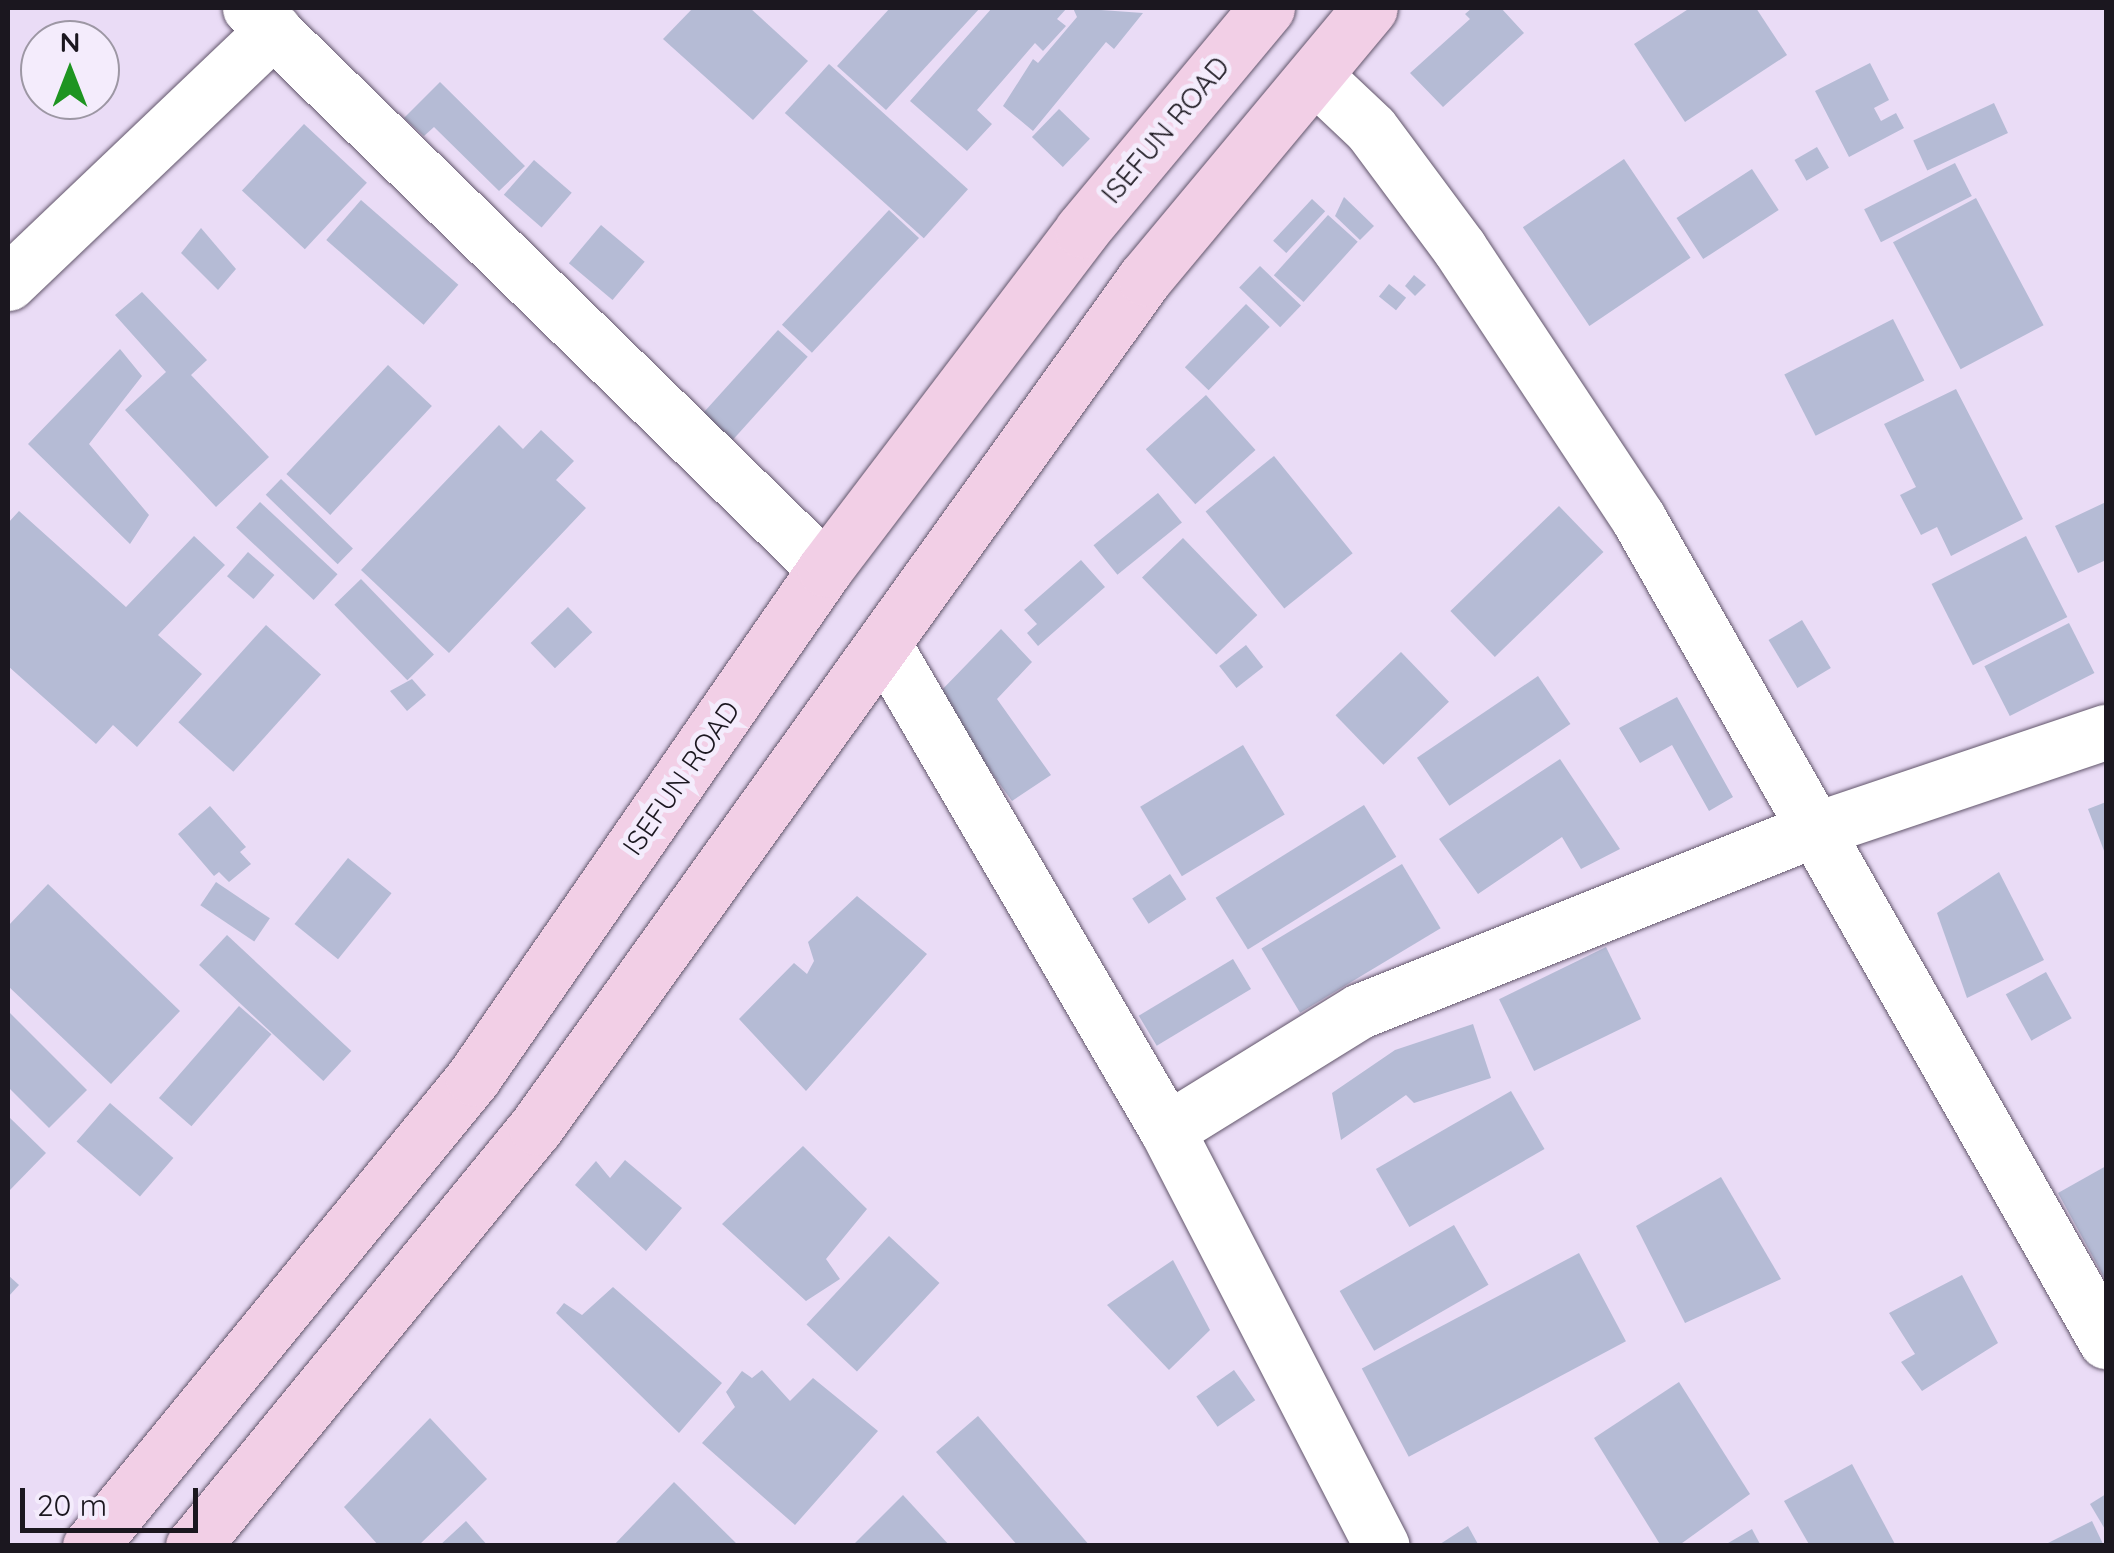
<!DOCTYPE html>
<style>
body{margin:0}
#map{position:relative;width:2114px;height:1553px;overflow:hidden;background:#eadcf6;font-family:Quicksand,sans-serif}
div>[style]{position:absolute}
.building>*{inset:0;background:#b5bbd5;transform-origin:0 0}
.roads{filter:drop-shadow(0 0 2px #62566b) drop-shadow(0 0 2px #62566b)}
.street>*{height:55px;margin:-27.5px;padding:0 27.5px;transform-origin:27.5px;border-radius:27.5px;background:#fff}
.secondary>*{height:55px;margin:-27.5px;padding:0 27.5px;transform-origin:27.5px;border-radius:27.5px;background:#f2cfe6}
span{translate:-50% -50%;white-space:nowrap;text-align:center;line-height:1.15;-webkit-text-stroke:10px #f4ecfc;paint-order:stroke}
.street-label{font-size:28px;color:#1b171f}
.frame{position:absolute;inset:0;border:10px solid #1b171f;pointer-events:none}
.north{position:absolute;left:20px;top:20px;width:100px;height:100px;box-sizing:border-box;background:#f4ecfc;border:2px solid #9d97a4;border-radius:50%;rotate:0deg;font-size:28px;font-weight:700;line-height:40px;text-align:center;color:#1b171f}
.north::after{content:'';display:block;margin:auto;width:35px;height:45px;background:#1e9421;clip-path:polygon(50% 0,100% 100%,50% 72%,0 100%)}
.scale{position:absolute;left:20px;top:1488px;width:178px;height:45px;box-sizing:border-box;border:5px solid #1b171f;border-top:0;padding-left:12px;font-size:30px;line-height:35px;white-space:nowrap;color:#1b171f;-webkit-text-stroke:8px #f4ecfc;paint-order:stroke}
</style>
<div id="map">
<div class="building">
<div style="clip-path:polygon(693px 8px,750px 8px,808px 61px,753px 120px,663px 39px)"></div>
<div style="clip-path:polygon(890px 8px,980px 8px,886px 110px,837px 66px)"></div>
<div style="clip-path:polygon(992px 8px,1067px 8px,1057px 19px,1066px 26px,1043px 51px,1035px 43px,977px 110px,992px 124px,967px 151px,910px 101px)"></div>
<div style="clip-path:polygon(1073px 8px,1143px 13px,1114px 49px,1106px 42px,1033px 131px,1003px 106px,1033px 59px,1038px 63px,1077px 17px)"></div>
<div style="clip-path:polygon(1472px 8px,1501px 8px,1524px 33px,1443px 107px,1410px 73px,1470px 19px,1465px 14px)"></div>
<div style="clip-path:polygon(1690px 8px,1756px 8px,1787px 55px,1685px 122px,1634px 44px)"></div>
<div style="clip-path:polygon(1870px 63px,1889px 100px,1874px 108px,1881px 121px,1896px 113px,1904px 128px,1849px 157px,1815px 91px)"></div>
<div style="left:829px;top:64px;width:187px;height:66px;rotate:42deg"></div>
<div style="clip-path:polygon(440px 82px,525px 166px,499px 191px,434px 127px,424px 136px,404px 118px)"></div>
<div style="left:1994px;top:103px;width:33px;height:89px;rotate:65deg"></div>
<div style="left:1059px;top:109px;width:43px;height:39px;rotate:44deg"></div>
<div style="left:304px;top:124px;width:86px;height:91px;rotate:43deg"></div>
<div style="left:1817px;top:147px;width:24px;height:26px;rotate:60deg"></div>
<div style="left:1624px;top:159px;width:119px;height:122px;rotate:56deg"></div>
<div style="left:534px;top:160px;width:50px;height:46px;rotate:41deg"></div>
<div style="left:1955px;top:163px;width:37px;height:102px;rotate:63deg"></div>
<div style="left:1752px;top:169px;width:49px;height:90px;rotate:57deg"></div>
<div style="clip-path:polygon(1344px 197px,1374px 226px,1360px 240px,1335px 216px)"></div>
<div style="left:1976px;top:198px;width:144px;height:94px;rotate:62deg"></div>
<div style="left:1312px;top:199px;width:18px;height:57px;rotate:43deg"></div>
<div style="left:361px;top:200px;width:129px;height:53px;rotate:41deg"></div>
<div style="left:889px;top:210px;width:41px;height:157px;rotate:43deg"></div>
<div style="left:1328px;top:215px;width:40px;height:81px;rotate:42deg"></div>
<div style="left:601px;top:225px;width:57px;height:50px;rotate:40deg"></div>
<div style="clip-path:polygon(201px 228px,236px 269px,218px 290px,181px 253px)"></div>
<div style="left:1260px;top:266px;width:57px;height:30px;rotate:44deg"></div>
<div style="clip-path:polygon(1414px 275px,1426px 285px,1415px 296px,1405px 286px)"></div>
<div style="left:1389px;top:284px;width:22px;height:16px;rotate:39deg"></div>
<div style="clip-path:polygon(142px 292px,207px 360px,191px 375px,269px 457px,216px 507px,125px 410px,166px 372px,115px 315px)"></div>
<div style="left:1246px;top:304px;width:33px;height:88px;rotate:44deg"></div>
<div style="left:1893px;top:319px;width:69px;height:122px;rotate:63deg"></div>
<div style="left:778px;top:330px;width:40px;height:135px;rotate:42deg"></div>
<div style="clip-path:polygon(120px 349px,142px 376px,89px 444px,149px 515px,130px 544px,28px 444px)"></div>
<div style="left:388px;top:365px;width:60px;height:149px;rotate:43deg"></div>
<div style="clip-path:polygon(1956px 389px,2023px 519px,1951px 556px,1937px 527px,1921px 535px,1900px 495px,1916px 487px,1884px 424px)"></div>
<div style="left:1206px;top:395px;width:74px;height:81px;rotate:48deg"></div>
<div style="clip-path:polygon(499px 425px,523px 449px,541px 430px,574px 461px,556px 480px,586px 508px,449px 653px,361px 570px)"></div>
<div style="left:1274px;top:456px;width:125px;height:88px;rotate:51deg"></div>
<div style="left:281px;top:479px;width:100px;height:22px;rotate:44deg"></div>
<div style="left:1158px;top:493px;width:38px;height:83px;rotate:51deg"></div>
<div style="left:260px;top:502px;width:106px;height:35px;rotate:43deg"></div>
<div style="clip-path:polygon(2106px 502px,2106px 560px,2078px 573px,2055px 526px)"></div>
<div style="left:1559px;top:506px;width:64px;height:151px;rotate:46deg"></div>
<div style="clip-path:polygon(19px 511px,126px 607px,194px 536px,225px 565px,158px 635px,202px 674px,137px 747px,113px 725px,96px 744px,8px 666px,8px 523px)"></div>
<div style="left:2026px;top:536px;width:91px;height:106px;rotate:63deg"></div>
<div style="left:1183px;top:538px;width:107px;height:57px;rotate:46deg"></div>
<div style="left:248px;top:552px;width:35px;height:32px;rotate:41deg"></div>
<div style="clip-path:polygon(1081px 560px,1105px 587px,1038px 646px,1027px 633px,1037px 624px,1024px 610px)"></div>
<div style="left:361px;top:579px;width:105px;height:37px;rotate:46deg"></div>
<div style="left:568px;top:607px;width:35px;height:52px;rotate:46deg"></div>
<div style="left:1802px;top:620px;width:56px;height:39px;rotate:59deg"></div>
<div style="left:2069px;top:623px;width:56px;height:95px;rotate:63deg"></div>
<div style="left:266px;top:625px;width:74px;height:131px;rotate:42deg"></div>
<div style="clip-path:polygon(1001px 629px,1032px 662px,997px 699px,1051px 775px,1012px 801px,936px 696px)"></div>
<div style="left:1246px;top:645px;width:28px;height:34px;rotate:52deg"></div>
<div style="left:1401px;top:652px;width:69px;height:91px;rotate:46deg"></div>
<div style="left:1538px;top:676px;width:58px;height:146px;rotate:56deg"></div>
<div style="clip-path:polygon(412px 679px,426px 695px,407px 711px,390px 691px)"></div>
<div style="clip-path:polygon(1677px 697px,1733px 797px,1709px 811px,1672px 745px,1640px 763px,1619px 728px)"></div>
<div style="left:1243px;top:745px;width:81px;height:120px;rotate:59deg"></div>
<div style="clip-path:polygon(1560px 759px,1620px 849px,1581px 869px,1562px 837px,1478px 894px,1439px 839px)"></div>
<div style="clip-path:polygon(2106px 802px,2106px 856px,2088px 809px)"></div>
<div style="left:1364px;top:805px;width:61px;height:175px;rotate:58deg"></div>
<div style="clip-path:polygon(210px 806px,246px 847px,240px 852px,251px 864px,229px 882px,219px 872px,214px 876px,178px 834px)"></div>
<div style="left:348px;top:858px;width:56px;height:85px;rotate:39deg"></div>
<div style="left:1402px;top:864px;width:75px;height:164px;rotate:59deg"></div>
<div style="clip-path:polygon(1999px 872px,2044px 960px,1967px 998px,1937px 913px)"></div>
<div style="left:1170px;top:874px;width:30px;height:45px;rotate:57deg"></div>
<div style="left:216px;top:882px;width:65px;height:28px;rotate:34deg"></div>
<div style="clip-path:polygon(48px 884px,180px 1011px,111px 1084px,8px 986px,8px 926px)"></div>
<div style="clip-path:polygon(857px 896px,927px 954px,806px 1091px,739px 1019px,794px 963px,807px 974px,814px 961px,808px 942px)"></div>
<div style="left:227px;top:935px;width:170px;height:41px;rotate:43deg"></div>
<div style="left:1606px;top:947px;width:80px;height:119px;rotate:64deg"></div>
<div style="left:1233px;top:959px;width:35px;height:110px;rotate:59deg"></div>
<div style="left:2046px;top:972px;width:53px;height:46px;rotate:61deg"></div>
<div style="left:239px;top:1006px;width:43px;height:122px;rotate:41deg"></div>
<div style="clip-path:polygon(8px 1011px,87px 1090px,49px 1128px,8px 1087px)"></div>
<div style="clip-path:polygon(1473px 1024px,1491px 1078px,1414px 1103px,1406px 1095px,1341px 1140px,1332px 1093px,1395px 1050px)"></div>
<div style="left:1511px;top:1091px;width:67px;height:156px;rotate:60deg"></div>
<div style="left:110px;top:1103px;width:84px;height:51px;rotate:41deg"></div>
<div style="clip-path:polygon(8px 1116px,46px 1153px,8px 1192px)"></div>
<div style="clip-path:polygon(803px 1146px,867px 1209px,826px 1259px,840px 1279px,806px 1301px,722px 1224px)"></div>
<div style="clip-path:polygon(625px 1160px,682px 1208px,646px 1251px,575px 1185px,596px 1161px,610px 1178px)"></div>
<div style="clip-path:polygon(2106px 1166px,2106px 1281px,2058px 1193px)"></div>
<div style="clip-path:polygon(1721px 1177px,1781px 1279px,1685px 1323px,1636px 1226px)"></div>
<div style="left:1454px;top:1225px;width:69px;height:132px;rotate:60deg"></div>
<div style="left:889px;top:1236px;width:69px;height:121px;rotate:43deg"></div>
<div style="left:1579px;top:1253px;width:100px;height:246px;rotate:62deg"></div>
<div style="clip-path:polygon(1173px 1260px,1210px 1330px,1169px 1370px,1107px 1305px)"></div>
<div style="clip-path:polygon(8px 1275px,19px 1285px,8px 1297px)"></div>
<div style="clip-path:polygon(1962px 1275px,1998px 1343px,1922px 1391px,1901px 1362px,1915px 1354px,1889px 1313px)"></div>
<div style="clip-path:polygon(613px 1287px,722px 1383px,679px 1433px,556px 1313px,564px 1303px,582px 1315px)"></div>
<div style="clip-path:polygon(762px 1370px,790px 1401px,813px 1378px,878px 1431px,795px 1525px,702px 1443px,735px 1407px,726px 1392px,742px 1371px,752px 1378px)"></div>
<div style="left:1234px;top:1370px;width:37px;height:46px;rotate:55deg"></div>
<div style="clip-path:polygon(1679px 1382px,1750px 1494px,1678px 1546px,1661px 1546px,1594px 1438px)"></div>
<div style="clip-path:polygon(978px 1416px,1090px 1546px,1018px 1546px,936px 1452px)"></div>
<div style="clip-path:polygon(430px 1418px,487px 1479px,418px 1546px,379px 1546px,344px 1507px)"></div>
<div style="clip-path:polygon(1852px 1464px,1896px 1546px,1810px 1546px,1784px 1501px)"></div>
<div style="clip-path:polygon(674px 1482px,739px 1546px,613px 1546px)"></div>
<div style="clip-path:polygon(2106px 1494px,2106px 1531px,2090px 1504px)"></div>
<div style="clip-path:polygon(903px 1495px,950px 1546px,852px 1546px)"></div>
<div style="clip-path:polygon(466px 1521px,488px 1546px,439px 1546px)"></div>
<div style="clip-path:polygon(2092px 1521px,2104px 1546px,2042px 1546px)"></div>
<div style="clip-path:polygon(1468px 1526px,1479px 1546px,1437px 1546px)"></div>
<div style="clip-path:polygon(1752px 1529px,1761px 1546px,1723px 1546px)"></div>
</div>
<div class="roads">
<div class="street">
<div style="left:250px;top:8px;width:803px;rotate:44.29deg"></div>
<div style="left:1317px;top:78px;width:74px;rotate:43.4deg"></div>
<div style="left:1371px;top:129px;width:149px;rotate:53.4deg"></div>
<div style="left:1460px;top:249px;width:323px;rotate:56.5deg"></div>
<div style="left:1638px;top:518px;width:947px;rotate:60.38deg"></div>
<div style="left:8px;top:283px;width:367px;rotate:-43.6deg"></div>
<div style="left:884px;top:645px;width:562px;rotate:59.74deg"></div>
<div style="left:1167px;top:1130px;width:468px;rotate:62.7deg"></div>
<div style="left:1167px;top:1130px;width:227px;rotate:-31.7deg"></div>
<div style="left:1360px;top:1011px;width:486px;rotate:-21.8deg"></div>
<div style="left:1811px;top:831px;width:311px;rotate:-18.6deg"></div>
</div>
<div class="secondary">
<div style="left:90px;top:1546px;width:605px;rotate:-50.7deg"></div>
<div style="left:473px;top:1078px;width:619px;rotate:-55.33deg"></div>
<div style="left:825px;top:569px;width:425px;rotate:-52.8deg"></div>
<div style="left:1082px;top:230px;width:289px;rotate:-50.2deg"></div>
<div style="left:193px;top:1546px;width:541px;rotate:-50.7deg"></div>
<div style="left:536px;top:1127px;width:1045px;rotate:-54.35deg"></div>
<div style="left:1145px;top:278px;width:351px;rotate:-50.2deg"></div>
</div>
</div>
<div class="street-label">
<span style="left:1165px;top:130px;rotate:-50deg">ISEFUN ROAD</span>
<span style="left:681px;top:778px;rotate:-55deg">ISEFUN ROAD</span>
</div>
<div class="frame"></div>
<div class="north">N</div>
<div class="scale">20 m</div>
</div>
